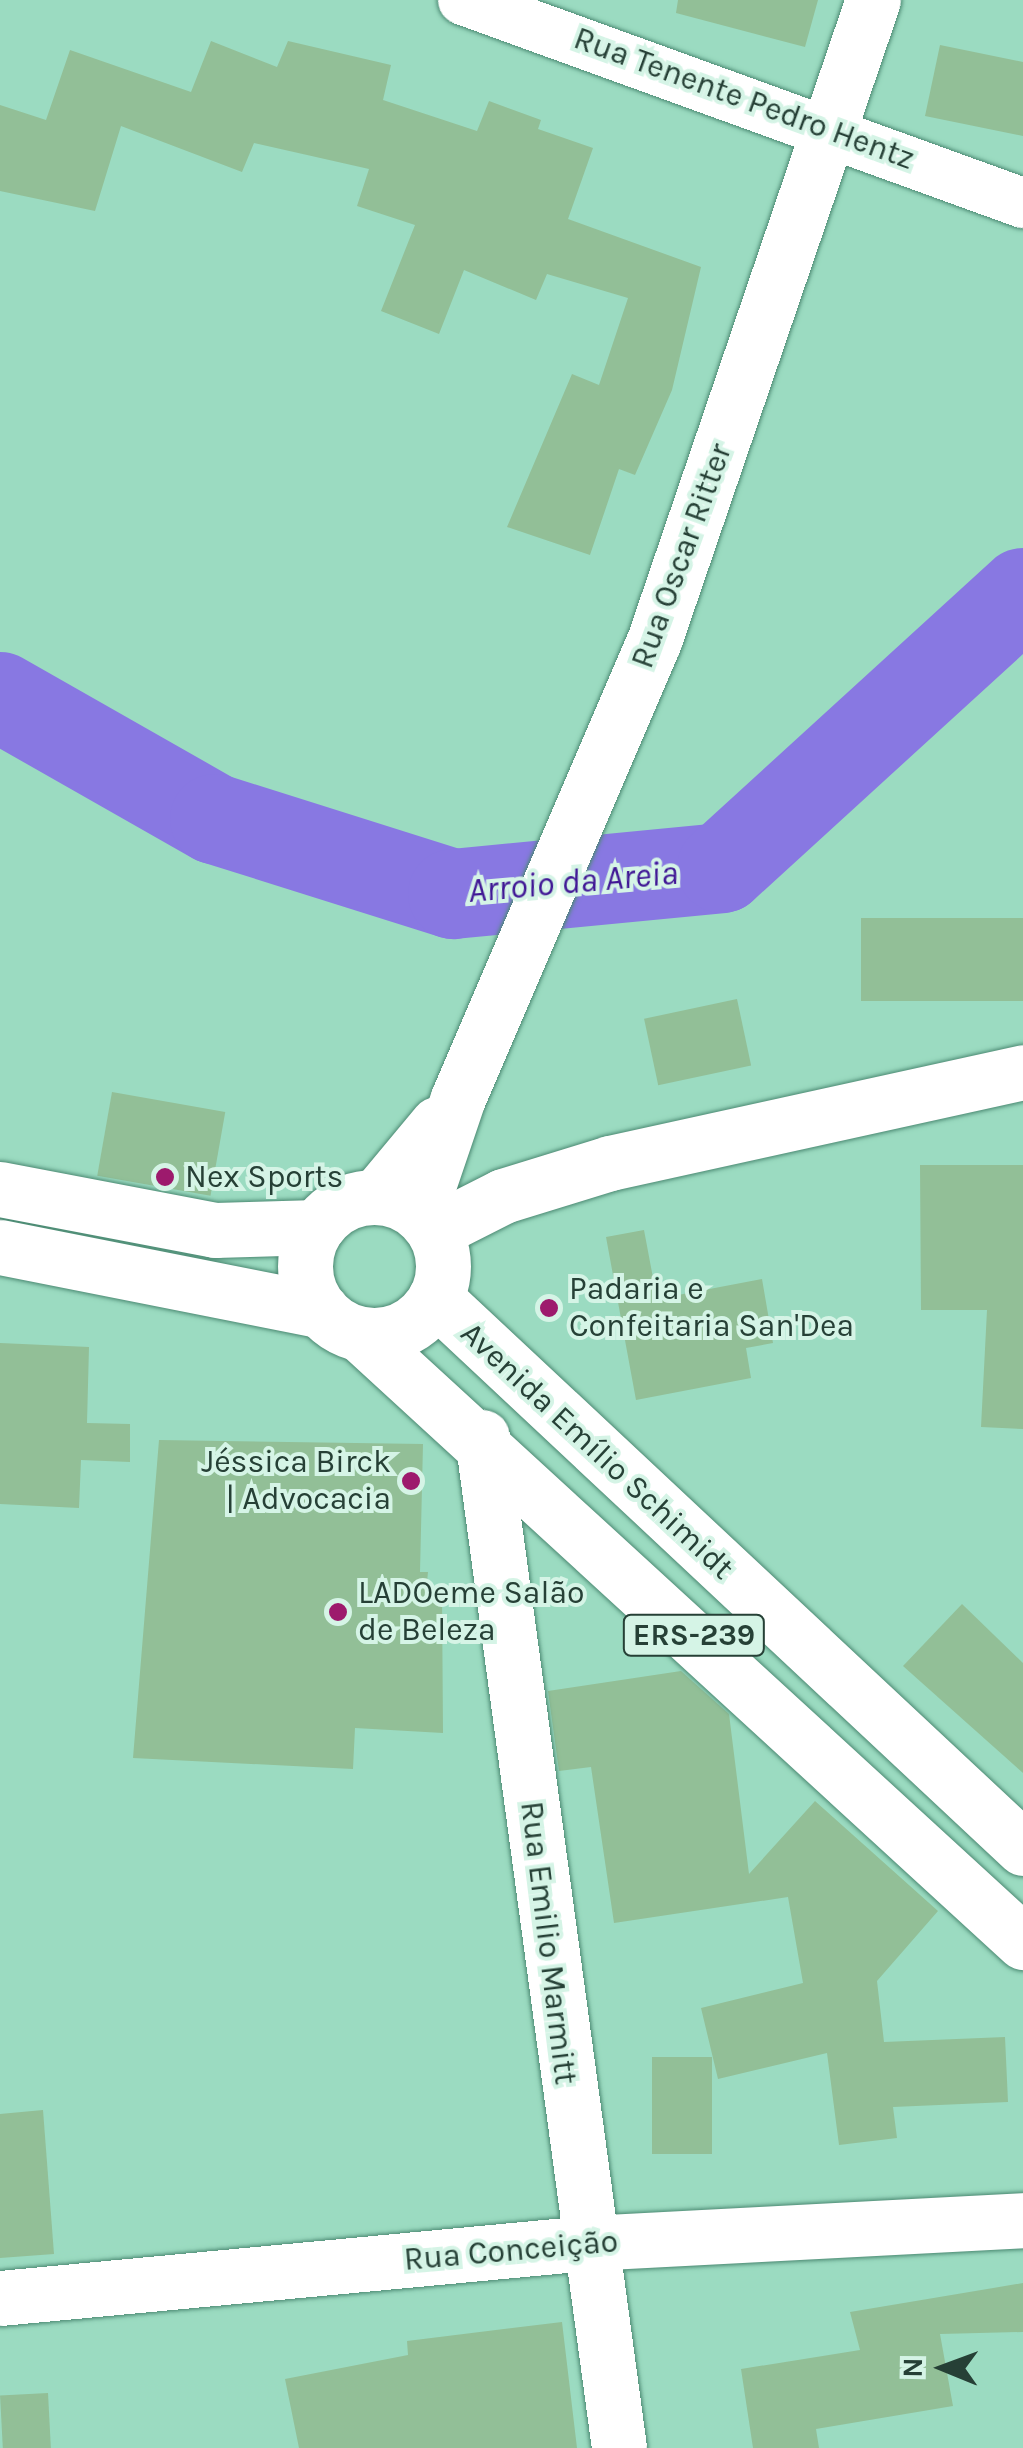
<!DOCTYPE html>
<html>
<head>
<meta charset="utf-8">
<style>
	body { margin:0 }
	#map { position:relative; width:1023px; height:2448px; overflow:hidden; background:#9bdbc1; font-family:Karla,sans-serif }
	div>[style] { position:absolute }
	.river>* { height:90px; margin:-45px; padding:0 45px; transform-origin:45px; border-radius:45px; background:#8878e2 }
	.building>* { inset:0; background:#92bf97; transform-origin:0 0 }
	.roads { filter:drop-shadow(0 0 2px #4b8972) drop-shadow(0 0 2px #4b8972) }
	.minor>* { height:50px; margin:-25px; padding:0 25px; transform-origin:25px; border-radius:25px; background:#fff }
	.tertiary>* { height:55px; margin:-27.5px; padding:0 27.5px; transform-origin:27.5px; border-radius:27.5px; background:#fff }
	.secondary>* { height:55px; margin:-27.5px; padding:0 27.5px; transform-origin:27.5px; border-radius:27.5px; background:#fff }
	.primary>* { height:55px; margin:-27.5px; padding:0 27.5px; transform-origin:27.5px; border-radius:27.5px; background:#fff }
	.primary>.ring { margin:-27.5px; padding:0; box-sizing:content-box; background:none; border:55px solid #fff; border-radius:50% }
	.dots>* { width:28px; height:28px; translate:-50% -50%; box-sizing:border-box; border:5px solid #d5f4e6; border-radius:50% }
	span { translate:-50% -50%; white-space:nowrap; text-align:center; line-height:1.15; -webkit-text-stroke:8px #d5f4e6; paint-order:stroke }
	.shield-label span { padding:2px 8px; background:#d5f4e6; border:2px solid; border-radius:8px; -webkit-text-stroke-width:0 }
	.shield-label { font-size:30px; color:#264036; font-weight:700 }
	.street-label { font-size:32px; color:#264036 }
	.poi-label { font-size:32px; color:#264036 }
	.left { translate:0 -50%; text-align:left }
	.right { translate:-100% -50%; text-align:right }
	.water-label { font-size:35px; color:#401795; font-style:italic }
	.north { position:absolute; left:893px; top:2318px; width:100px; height:100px; -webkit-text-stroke:8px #d5f4e6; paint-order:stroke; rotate:271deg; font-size:28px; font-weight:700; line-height:40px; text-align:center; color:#264036 }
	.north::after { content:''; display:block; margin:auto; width:35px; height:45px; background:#264036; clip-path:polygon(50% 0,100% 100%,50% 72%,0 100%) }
</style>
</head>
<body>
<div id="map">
	<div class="river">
		<i style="left:0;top:697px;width:247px;rotate:29.6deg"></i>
		<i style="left:215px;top:819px;width:250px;rotate:17.5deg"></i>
		<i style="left:453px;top:894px;width:270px;rotate:-5.5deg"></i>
		<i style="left:722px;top:868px;width:408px;rotate:-42.4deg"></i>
	</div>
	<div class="building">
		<i style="clip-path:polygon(678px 0,818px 0,805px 47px,676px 13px)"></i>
		<i style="clip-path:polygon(211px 41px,277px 67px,288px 41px,391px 65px,383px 100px,477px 131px,489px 101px,541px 120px,538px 129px,593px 148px,568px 219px,701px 267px,672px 390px,635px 475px,619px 469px,590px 555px,507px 527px,572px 374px,599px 385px,628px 298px,547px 274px,536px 300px,464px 270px,439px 334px,381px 311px,415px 225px,357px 206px,369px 169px,254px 143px,242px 172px,121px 126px,95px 211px,0 191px,0 105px,46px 120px,70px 50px,191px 92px)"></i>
		<i style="clip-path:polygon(940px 45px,1023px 62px,1023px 136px,925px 116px)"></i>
		<i style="left:1023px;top:918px;width:83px;height:162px;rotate:90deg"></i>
		<i style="left:737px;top:999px;width:68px;height:95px;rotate:78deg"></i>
		<i style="left:112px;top:1092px;width:115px;height:85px;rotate:10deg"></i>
		<i style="clip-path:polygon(920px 1165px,1023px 1165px,1023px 1429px,981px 1427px,987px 1310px,921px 1310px)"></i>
		<i style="clip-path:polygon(644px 1230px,657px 1299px,762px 1279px,773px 1343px,746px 1348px,751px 1378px,636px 1400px,606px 1237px)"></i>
		<i style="clip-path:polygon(0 1343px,89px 1347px,87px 1423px,130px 1424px,130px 1462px,81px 1460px,79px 1508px,0 1504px)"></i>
		<i style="clip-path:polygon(159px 1440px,423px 1444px,420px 1572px,428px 1572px,426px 1592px,442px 1592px,443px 1733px,355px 1728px,353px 1769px,133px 1758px)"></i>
		<i style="clip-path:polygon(962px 1604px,1023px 1663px,1023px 1773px,903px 1666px)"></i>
		<i style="clip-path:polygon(681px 1671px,729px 1714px,749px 1874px,815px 1801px,938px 1911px,877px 1981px,884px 2042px,1005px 2037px,1008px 2102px,893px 2107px,897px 2138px,839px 2145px,827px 2053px,718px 2079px,701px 2008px,803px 1983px,788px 1897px,614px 1923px,591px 1767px,559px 1771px,548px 1691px)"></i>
		<i style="left:652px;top:2057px;width:60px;height:97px"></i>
		<i style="clip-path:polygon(43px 2110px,54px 2254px,0 2258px,0 2114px)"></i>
		<i style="clip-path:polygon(1023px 2283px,1023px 2332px,940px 2334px,953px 2406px,816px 2429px,819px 2448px,753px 2448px,741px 2369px,860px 2350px,850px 2312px)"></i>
		<i style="clip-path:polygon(562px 2322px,577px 2448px,299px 2448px,285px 2379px,408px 2355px,407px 2341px)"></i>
		<i style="left:48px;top:2393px;width:55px;height:48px;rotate:87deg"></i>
	</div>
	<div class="roads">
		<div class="minor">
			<i style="left:463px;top:0;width:596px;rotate:19.93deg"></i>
		</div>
		<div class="tertiary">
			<i style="left:434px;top:1231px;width:77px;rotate:-26.9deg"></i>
			<i style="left:503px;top:1196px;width:112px;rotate:-17.1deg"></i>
			<i style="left:610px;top:1163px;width:423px;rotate:-12.4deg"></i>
			<i style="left:482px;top:1437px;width:1020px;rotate:82.28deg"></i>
		</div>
		<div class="secondary">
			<i style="left:377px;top:1196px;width:94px;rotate:-50.2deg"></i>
			<i style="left:419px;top:1213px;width:121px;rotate:-71.3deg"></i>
			<i style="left:458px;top:1098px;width:497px;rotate:-66.8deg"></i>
			<i style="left:654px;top:641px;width:677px;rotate:-71.14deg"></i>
			<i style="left:0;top:2298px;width:590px;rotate:-5.35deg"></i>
			<i style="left:587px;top:2243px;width:437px;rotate:-3deg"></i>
		</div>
		<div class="primary">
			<i style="left:0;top:1189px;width:219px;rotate:10.8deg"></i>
			<i style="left:215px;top:1230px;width:102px;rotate:-1.7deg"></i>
			<i class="ring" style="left:305px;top:1197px;width:83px;height:83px"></i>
			<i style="left:0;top:1247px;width:328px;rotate:11.2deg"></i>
			<i style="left:435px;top:1298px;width:805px;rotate:43.09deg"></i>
			<i style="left:360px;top:1334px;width:900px;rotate:42.52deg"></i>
		</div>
	</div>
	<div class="dots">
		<i style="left:165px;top:1177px;background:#9d1a6d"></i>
		<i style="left:549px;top:1308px;background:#9d1a6d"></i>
		<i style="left:411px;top:1481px;background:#9d1a6d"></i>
		<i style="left:338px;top:1612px;background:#9d1a6d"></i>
	</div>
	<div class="shield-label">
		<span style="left:694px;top:1635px">ERS-239</span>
	</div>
	<div class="street-label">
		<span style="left:744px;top:99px;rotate:20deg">Rua Tenente Pedro Hentz</span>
		<span style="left:682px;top:556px;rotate:-70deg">Rua Oscar Ritter</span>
		<span style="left:597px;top:1451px;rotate:43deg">Avenida Emílio Schimidt</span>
		<span style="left:548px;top:1943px;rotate:83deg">Rua Emilio Marmitt</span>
		<span style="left:511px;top:2251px;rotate:-5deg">Rua Conceição</span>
	</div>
	<div class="poi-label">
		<span class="left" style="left:185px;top:1177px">Nex Sports</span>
		<span class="left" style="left:569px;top:1308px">Padaria e<br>Confeitaria San'Dea</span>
		<span class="right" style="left:391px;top:1481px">Jéssica Birck<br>| Advocacia</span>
		<span class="left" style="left:358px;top:1612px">LADOeme Salão<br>de Beleza</span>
	</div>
	<div class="water-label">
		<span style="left:573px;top:882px;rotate:-5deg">Arroio da Areia</span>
	</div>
	<div class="north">N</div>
</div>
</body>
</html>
